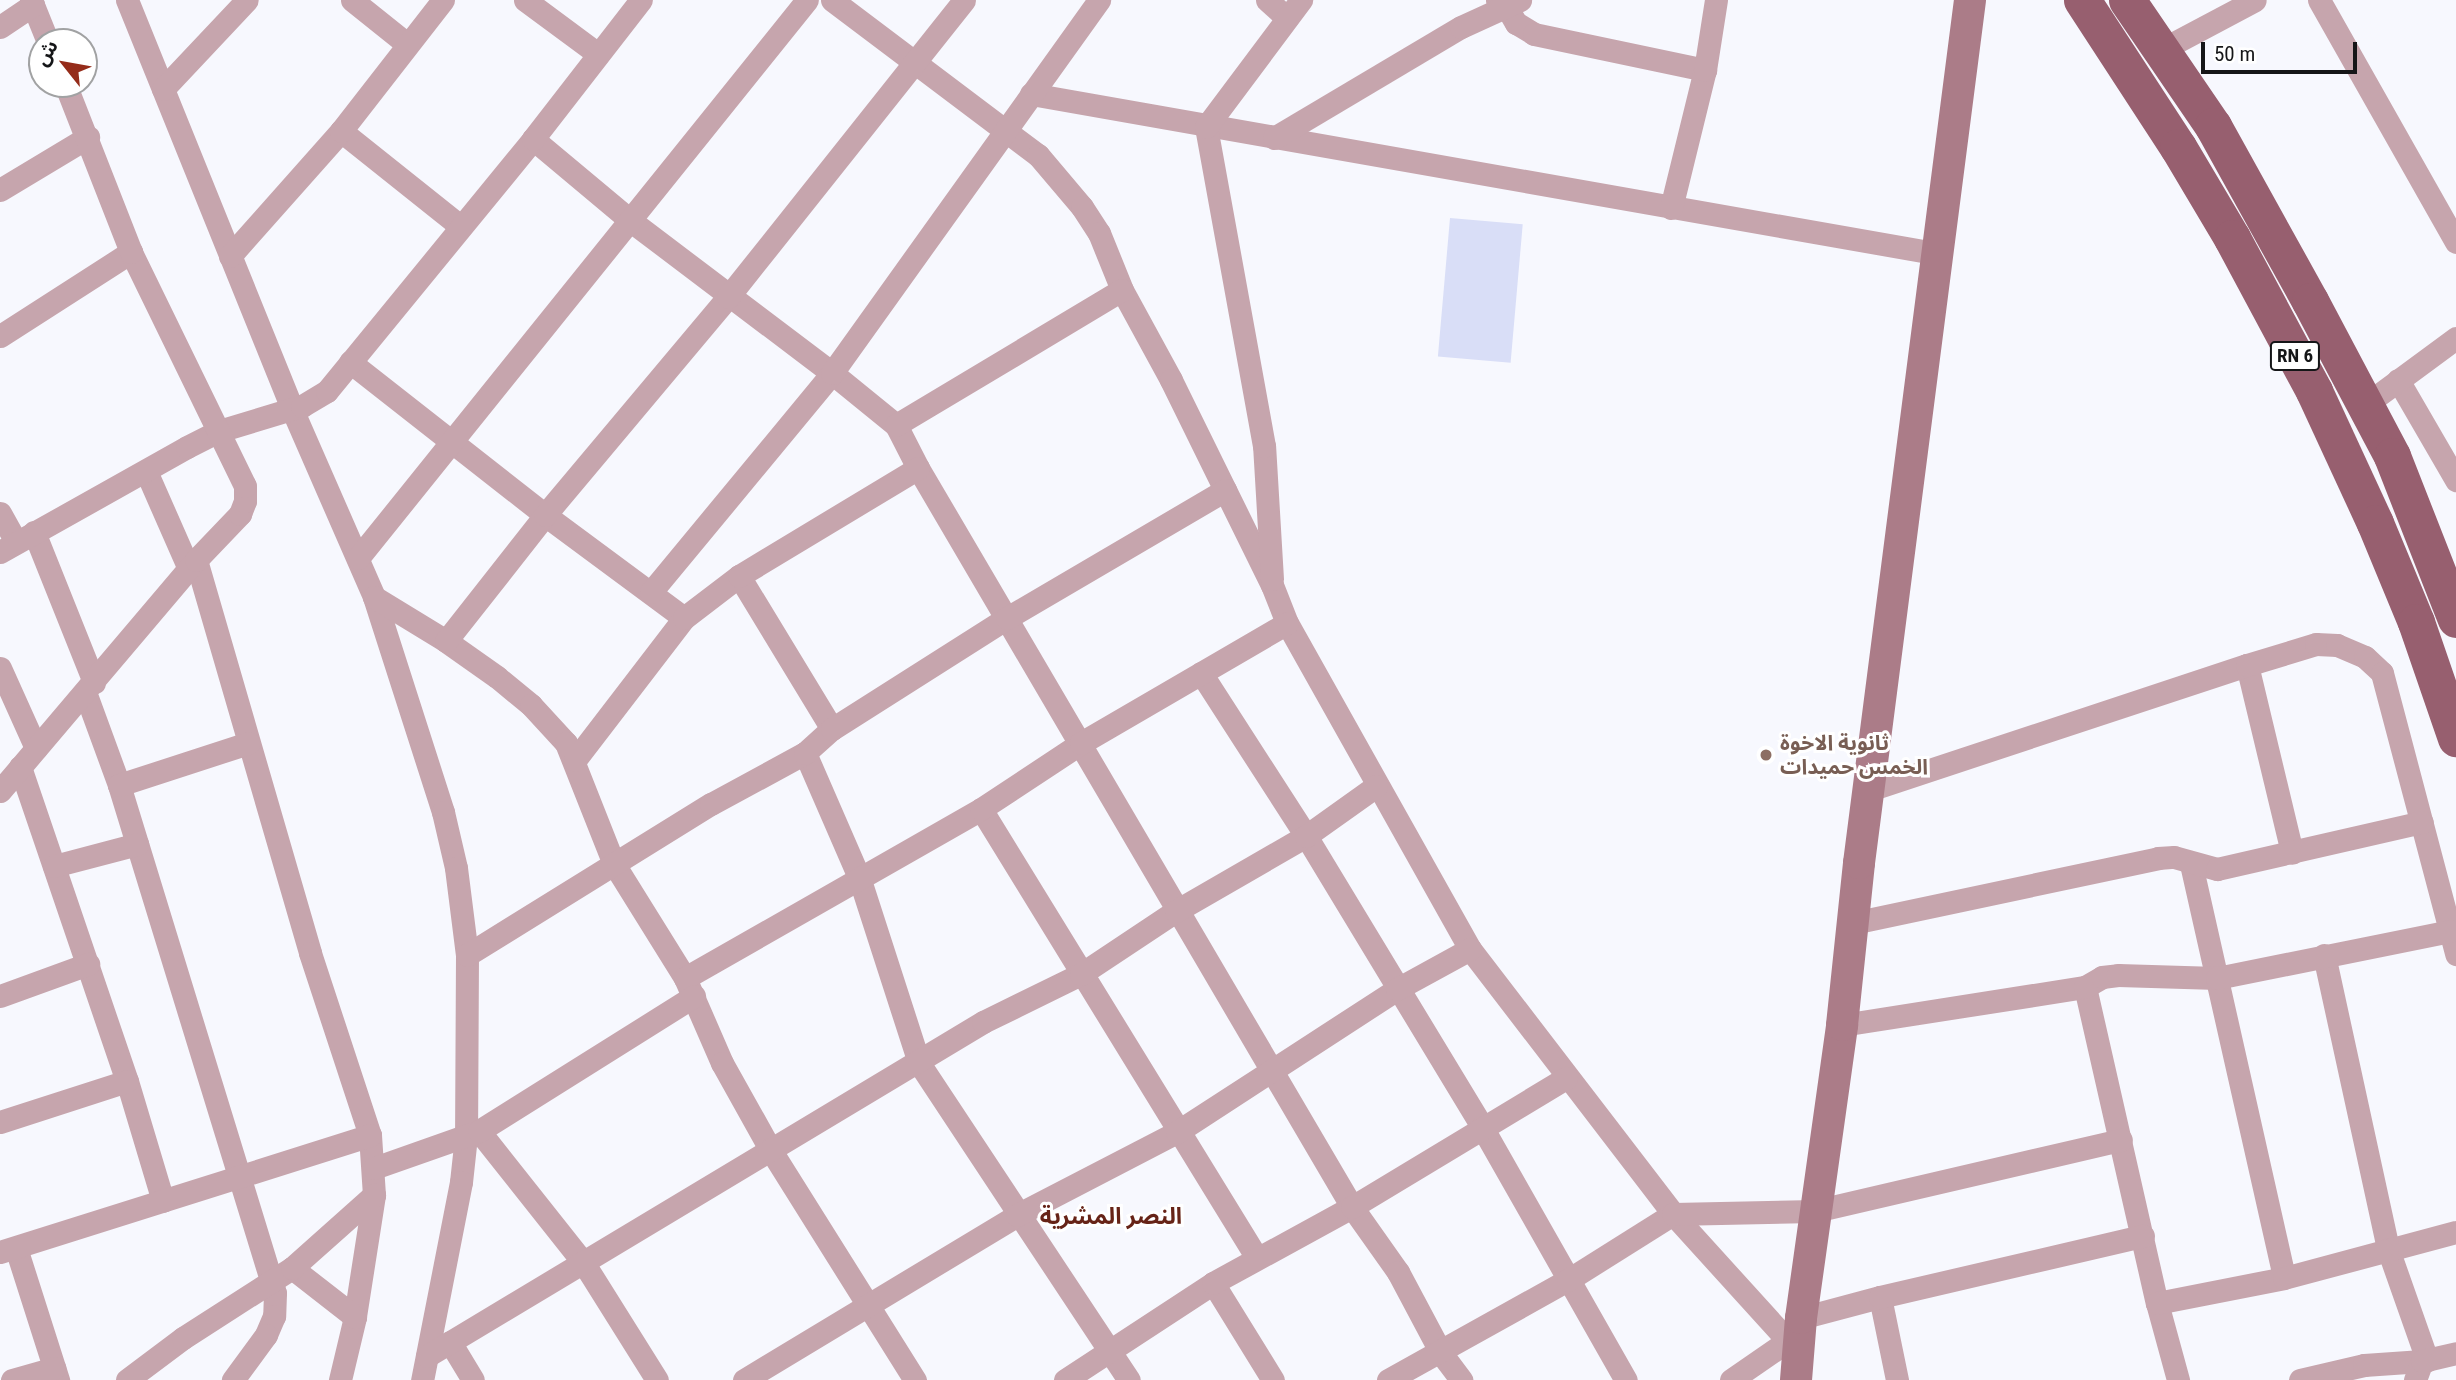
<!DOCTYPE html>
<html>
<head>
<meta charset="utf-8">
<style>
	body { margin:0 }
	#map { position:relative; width:2456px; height:1380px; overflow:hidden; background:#f7f8fe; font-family:"Roboto Condensed","Noto Sans Arabic",sans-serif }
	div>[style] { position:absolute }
	.green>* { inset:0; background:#d9def7; transform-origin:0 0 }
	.street>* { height:23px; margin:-11.5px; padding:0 11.5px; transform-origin:11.5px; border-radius:11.5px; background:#c6a5ad }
	.secondary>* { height:32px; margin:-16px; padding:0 16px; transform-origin:16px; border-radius:16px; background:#ab7c88 }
	.primary>* { height:37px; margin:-18.5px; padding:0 18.5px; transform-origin:18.5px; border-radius:18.5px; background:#975f6f }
	.dots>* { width:19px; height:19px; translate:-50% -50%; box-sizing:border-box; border:4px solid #fff; border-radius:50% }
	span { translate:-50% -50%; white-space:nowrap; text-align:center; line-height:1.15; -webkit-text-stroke:6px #fff; paint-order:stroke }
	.shield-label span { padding:2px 5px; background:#fff; border:2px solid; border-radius:5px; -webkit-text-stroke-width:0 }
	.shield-label { font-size:19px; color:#151618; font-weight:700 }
	.education-label { font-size:21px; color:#785e54; font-weight:700 }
	.left { translate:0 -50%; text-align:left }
	.neighbourhood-label { font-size:23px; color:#662317; font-weight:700 }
	.north { position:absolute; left:28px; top:28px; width:70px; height:70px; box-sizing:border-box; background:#fff; border:2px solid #a1a2a3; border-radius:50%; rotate:301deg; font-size:19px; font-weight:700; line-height:28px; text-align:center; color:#151618 }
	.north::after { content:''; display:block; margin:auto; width:24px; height:32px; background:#952c1a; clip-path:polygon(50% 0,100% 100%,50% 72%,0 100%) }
	.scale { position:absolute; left:2201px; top:42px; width:156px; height:32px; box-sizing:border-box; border:4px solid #151618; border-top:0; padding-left:9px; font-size:21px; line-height:24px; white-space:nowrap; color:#151618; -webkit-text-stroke:5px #fff; paint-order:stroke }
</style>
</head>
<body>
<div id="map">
	<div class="green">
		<i style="left:1450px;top:218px;width:73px;height:139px;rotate:5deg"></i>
	</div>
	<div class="street">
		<i style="left:31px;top:0;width:45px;rotate:68deg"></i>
		<i style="left:127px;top:0;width:441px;rotate:68deg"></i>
		<i style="left:292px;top:409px;width:205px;rotate:66.4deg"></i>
		<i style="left:374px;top:597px;width:226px;rotate:72.2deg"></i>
		<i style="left:443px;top:812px;width:57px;rotate:76.9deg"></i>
		<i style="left:456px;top:868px;width:88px;rotate:82.8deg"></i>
		<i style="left:467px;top:955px;width:181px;rotate:90.3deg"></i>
		<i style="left:466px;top:1136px;width:46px;rotate:96.2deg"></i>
		<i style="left:461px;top:1182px;width:202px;rotate:101.1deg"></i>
		<i style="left:352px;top:0;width:70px;rotate:38.7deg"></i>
		<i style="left:525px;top:0;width:91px;rotate:36.5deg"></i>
		<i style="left:832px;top:0;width:258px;rotate:37deg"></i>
		<i style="left:1038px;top:155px;width:68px;rotate:49.8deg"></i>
		<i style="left:1082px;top:207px;width:31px;rotate:57deg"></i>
		<i style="left:1099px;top:233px;width:61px;rotate:68deg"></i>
		<i style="left:1122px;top:290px;width:102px;rotate:61.4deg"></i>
		<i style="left:1171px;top:380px;width:229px;rotate:63.8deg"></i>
		<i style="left:1272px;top:585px;width:41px;rotate:68.5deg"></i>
		<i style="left:1287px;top:623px;width:374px;rotate:60.7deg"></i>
		<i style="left:1470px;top:949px;width:334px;rotate:52.5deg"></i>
		<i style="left:1673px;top:1214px;width:188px;rotate:47.8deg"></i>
		<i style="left:1267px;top:0;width:27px;rotate:42deg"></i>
		<i style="left:1497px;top:0;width:11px;rotate:34deg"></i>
		<i style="left:1506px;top:6px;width:20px;rotate:60deg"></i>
		<i style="left:1516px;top:23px;width:21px;rotate:31deg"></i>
		<i style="left:1534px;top:34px;width:175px;rotate:11.9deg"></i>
		<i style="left:2319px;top:0;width:278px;rotate:60.5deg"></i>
		<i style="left:0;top:27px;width:40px;rotate:-34deg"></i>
		<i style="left:2161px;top:50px;width:106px;rotate:-28deg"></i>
		<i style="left:163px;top:89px;width:122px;rotate:-46.7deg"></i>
		<i style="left:1031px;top:94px;width:922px;rotate:9.99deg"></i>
		<i style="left:341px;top:131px;width:152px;rotate:38.6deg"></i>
		<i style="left:1274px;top:138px;width:217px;rotate:-30.7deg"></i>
		<i style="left:1461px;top:27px;width:65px;rotate:-24.6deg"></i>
		<i style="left:533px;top:139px;width:128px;rotate:39.9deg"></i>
		<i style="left:631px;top:221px;width:252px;rotate:37.1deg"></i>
		<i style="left:832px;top:373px;width:82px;rotate:39.1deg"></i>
		<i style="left:896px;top:425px;width:48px;rotate:62.9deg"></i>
		<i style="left:918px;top:468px;width:857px;rotate:59.58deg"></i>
		<i style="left:1352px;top:1207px;width:80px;rotate:54.7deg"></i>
		<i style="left:1398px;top:1272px;width:92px;rotate:62deg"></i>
		<i style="left:1441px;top:1353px;width:34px;rotate:53deg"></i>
		<i style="left:0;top:190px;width:103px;rotate:-31.1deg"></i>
		<i style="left:1671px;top:208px;width:142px;rotate:-76.2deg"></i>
		<i style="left:1705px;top:70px;width:71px;rotate:-81.1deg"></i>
		<i style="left:230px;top:256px;width:167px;rotate:-48.4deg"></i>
		<i style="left:341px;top:131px;width:166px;rotate:-52.1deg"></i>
		<i style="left:0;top:336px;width:156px;rotate:-32.7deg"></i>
		<i style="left:350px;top:362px;width:248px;rotate:38.1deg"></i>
		<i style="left:545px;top:515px;width:173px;rotate:36.5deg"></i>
		<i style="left:2398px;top:380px;width:116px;rotate:59.9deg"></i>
		<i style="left:2365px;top:405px;width:113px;rotate:-36.4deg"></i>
		<i style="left:896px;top:425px;width:263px;rotate:-30.9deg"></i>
		<i style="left:146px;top:471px;width:107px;rotate:66.3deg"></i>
		<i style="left:0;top:513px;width:33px;rotate:61deg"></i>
		<i style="left:34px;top:532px;width:162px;rotate:68.2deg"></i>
		<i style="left:0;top:552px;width:214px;rotate:-29.3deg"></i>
		<i style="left:187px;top:447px;width:36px;rotate:-27deg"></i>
		<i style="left:219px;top:431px;width:87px;rotate:-16.8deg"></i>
		<i style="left:302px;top:406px;width:29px;rotate:-31deg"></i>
		<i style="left:327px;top:391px;width:325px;rotate:-50.7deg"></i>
		<i style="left:533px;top:139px;width:176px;rotate:-52.2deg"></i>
		<i style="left:358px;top:558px;width:716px;rotate:-51.18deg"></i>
		<i style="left:196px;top:560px;width:409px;rotate:73.8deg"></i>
		<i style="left:310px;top:953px;width:192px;rotate:71.8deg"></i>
		<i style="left:370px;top:1135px;width:60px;rotate:86.2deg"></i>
		<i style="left:374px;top:1195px;width:123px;rotate:98.9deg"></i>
		<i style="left:355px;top:1317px;width:65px;rotate:103.4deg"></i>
		<i style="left:739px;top:576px;width:179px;rotate:58.7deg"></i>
		<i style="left:1272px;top:579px;width:133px;rotate:-93.4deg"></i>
		<i style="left:1264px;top:446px;width:324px;rotate:-100.3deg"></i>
		<i style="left:1206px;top:127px;width:159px;rotate:-53.2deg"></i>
		<i style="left:651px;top:592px;width:284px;rotate:-50.4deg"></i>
		<i style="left:832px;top:373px;width:459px;rotate:-54.4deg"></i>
		<i style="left:374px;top:597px;width:84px;rotate:31.4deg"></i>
		<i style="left:446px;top:641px;width:62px;rotate:35.2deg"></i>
		<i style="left:497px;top:677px;width:44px;rotate:39.5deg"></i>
		<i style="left:531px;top:705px;width:52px;rotate:47.4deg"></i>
		<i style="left:566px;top:743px;width:130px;rotate:68.4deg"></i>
		<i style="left:614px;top:864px;width:134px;rotate:58.1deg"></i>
		<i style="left:685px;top:978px;width:93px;rotate:66.5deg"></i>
		<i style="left:722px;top:1063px;width:98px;rotate:60.8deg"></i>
		<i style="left:770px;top:1149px;width:273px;rotate:57.9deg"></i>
		<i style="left:446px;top:641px;width:160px;rotate:-51.8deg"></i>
		<i style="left:545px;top:515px;width:285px;rotate:-50deg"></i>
		<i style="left:728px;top:297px;width:379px;rotate:-51.5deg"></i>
		<i style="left:2247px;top:665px;width:193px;rotate:76.5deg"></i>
		<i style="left:0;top:668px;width:88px;rotate:65.8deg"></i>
		<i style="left:1201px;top:673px;width:194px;rotate:57.2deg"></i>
		<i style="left:1306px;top:836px;width:340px;rotate:58.8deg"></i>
		<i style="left:1482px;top:1127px;width:291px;rotate:60.4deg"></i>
		<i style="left:85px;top:692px;width:99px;rotate:69.9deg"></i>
		<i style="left:119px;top:785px;width:531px;rotate:72.93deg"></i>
		<i style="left:275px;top:1293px;width:23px;rotate:92deg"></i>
		<i style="left:274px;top:1316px;width:21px;rotate:113deg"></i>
		<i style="left:266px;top:1335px;width:56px;rotate:126.3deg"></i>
		<i style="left:805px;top:753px;width:135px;rotate:66.5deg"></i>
		<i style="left:859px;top:877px;width:195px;rotate:72.1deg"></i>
		<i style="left:919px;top:1063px;width:380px;rotate:56.5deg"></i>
		<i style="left:575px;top:760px;width:179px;rotate:-52.5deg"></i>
		<i style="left:684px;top:618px;width:69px;rotate:-37.4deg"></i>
		<i style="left:739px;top:576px;width:209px;rotate:-31.1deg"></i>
		<i style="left:20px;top:767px;width:332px;rotate:71.2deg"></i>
		<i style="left:127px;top:1081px;width:125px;rotate:73.3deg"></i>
		<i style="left:119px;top:785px;width:136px;rotate:-18deg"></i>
		<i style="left:1869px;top:790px;width:398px;rotate:-18.3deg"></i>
		<i style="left:2247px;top:665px;width:72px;rotate:-16.9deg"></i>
		<i style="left:2316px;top:644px;width:21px;rotate:3deg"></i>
		<i style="left:2337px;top:645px;width:30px;rotate:23deg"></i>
		<i style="left:2365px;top:657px;width:23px;rotate:43deg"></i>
		<i style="left:2382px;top:673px;width:291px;rotate:75.2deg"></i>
		<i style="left:0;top:791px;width:303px;rotate:-49.7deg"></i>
		<i style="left:196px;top:560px;width:64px;rotate:-46.3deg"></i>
		<i style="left:240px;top:514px;width:14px;rotate:-69deg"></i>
		<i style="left:245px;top:501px;width:15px;rotate:-90deg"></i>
		<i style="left:245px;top:486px;width:260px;rotate:-116deg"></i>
		<i style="left:131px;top:252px;width:180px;rotate:-111.4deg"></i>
		<i style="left:981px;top:809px;width:527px;rotate:58.42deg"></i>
		<i style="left:2191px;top:864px;width:424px;rotate:77.3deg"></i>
		<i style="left:54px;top:866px;width:86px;rotate:-14.8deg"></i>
		<i style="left:1853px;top:923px;width:312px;rotate:-12deg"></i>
		<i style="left:2158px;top:858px;width:16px;rotate:-4deg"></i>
		<i style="left:2174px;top:857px;width:45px;rotate:15.6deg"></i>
		<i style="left:2217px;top:869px;width:210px;rotate:-12.9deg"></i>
		<i style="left:467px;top:955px;width:287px;rotate:-31.8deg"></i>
		<i style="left:711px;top:804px;width:107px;rotate:-28.5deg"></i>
		<i style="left:805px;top:753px;width:36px;rotate:-42deg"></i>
		<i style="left:832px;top:729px;width:207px;rotate:-32.4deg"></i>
		<i style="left:1007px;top:618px;width:253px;rotate:-30.4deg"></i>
		<i style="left:2324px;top:955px;width:301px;rotate:77.7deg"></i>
		<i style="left:2388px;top:1249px;width:118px;rotate:70.6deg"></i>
		<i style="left:685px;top:978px;width:341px;rotate:-29.7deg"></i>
		<i style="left:981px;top:809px;width:120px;rotate:-33.4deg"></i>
		<i style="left:1081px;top:743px;width:238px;rotate:-30.2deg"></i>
		<i style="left:2085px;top:987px;width:324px;rotate:77.2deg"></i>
		<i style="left:2157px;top:1303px;width:80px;rotate:74.7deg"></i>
		<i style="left:0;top:996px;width:94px;rotate:-20deg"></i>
		<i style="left:1842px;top:1025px;width:246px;rotate:-8.9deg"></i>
		<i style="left:2085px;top:987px;width:20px;rotate:-30deg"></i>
		<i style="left:2102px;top:977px;width:16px;rotate:-7deg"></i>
		<i style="left:2118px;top:975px;width:99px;rotate:1.7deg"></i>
		<i style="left:2217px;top:978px;width:238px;rotate:-11.4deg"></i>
		<i style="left:0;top:1122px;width:133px;rotate:-17.9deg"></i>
		<i style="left:479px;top:1131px;width:167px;rotate:51.6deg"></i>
		<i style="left:583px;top:1262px;width:139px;rotate:57.9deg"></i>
		<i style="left:374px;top:1168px;width:111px;rotate:-19.4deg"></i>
		<i style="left:479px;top:1131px;width:254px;rotate:-32.1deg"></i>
		<i style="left:16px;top:1248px;width:139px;rotate:72.3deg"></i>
		<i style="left:0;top:1252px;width:388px;rotate:-17.5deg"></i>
		<i style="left:292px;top:1268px;width:80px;rotate:37.9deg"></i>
		<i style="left:1213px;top:1283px;width:114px;rotate:58.3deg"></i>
		<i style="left:1880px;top:1297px;width:85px;rotate:78.4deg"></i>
		<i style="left:2157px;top:1303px;width:129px;rotate:-11.1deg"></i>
		<i style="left:2284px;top:1278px;width:178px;rotate:-15deg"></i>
		<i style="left:1801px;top:1318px;width:82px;rotate:-14.9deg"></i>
		<i style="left:1880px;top:1297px;width:270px;rotate:-13.1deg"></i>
		<i style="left:450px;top:1342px;width:44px;rotate:58.8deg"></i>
		<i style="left:427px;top:1356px;width:649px;rotate:-30.99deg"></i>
		<i style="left:983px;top:1022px;width:109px;rotate:-26.1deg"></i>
		<i style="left:1081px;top:974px;width:114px;rotate:-33.6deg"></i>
		<i style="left:1176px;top:911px;width:150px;rotate:-30deg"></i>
		<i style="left:1306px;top:836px;width:86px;rotate:-35.5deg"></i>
		<i style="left:12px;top:1380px;width:44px;rotate:-15.9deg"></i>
		<i style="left:127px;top:1380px;width:70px;rotate:-36.9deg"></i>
		<i style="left:183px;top:1338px;width:130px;rotate:-32.7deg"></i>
		<i style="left:292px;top:1268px;width:110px;rotate:-41.7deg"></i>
		<i style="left:744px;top:1380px;width:319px;rotate:-31.1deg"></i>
		<i style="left:1017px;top:1215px;width:180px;rotate:-27.4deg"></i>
		<i style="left:1177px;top:1132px;width:262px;rotate:-33deg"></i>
		<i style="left:1397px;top:989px;width:83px;rotate:-28.7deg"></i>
		<i style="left:1065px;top:1380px;width:177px;rotate:-33.2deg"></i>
		<i style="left:1213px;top:1283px;width:158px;rotate:-28.7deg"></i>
		<i style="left:1352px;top:1207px;width:250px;rotate:-31.1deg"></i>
		<i style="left:1388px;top:1380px;width:206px;rotate:-29.1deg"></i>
		<i style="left:1568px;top:1280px;width:124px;rotate:-32.2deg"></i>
		<i style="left:1673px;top:1214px;width:142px;rotate:-1.2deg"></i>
		<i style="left:1815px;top:1211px;width:314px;rotate:-13.1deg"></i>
		<i style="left:1731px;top:1380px;width:67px;rotate:-34.6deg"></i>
		<i style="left:2300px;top:1380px;width:66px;rotate:-13.2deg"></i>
		<i style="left:2364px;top:1365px;width:58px;rotate:-3.9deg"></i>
		<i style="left:2415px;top:1380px;width:20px;rotate:-70deg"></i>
		<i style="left:2422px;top:1361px;width:35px;rotate:-13deg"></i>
	</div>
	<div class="secondary">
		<i style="left:1796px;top:1380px;width:62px;rotate:-85.4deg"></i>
		<i style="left:1801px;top:1318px;width:296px;rotate:-82deg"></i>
		<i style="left:1842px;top:1025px;width:163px;rotate:-84deg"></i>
		<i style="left:1859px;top:863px;width:870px;rotate:-82.67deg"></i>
	</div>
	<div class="primary">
		<i style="left:2082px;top:0;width:176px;rotate:56.9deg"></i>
		<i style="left:2178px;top:147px;width:106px;rotate:59.3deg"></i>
		<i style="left:2232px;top:238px;width:174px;rotate:61.8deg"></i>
		<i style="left:2314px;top:391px;width:145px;rotate:65.2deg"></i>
		<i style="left:2375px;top:523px;width:107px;rotate:67.5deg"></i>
		<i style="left:2416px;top:622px;width:123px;rotate:71deg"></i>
		<i style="left:2127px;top:0;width:153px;rotate:55.7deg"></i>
		<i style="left:2213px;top:126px;width:200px;rotate:61deg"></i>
		<i style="left:2310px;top:301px;width:175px;rotate:62.1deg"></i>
		<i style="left:2392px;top:456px;width:175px;rotate:68.6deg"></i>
	</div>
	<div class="dots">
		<i style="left:1766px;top:755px;background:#8d6e63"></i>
	</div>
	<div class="shield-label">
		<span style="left:2295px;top:356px">RN 6</span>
	</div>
	<div class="education-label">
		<span class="left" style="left:1780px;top:755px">ثانوية الاخوة<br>الخمس حميدات</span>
	</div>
	<div class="neighbourhood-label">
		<span style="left:1111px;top:1217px">النصر المشرية</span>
	</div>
	<div class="north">ش</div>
	<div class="scale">50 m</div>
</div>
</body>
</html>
